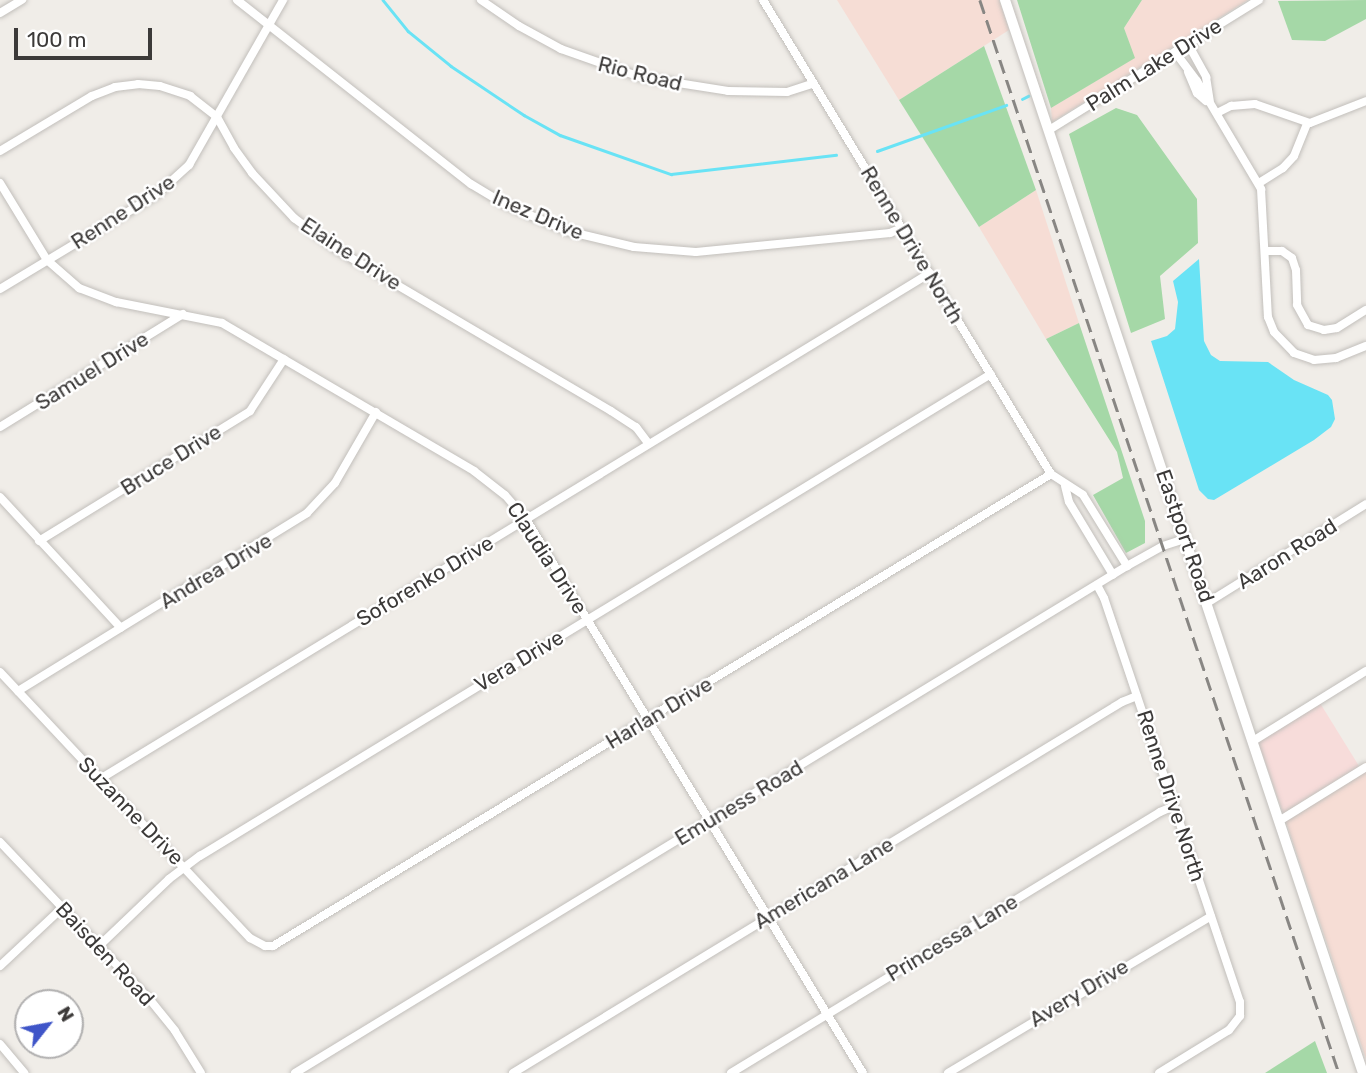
<!DOCTYPE html>
<html>
<head>
<meta charset="utf-8">
<style>
	body { margin:0 }
	#map { position:relative; width:1366px; height:1073px; overflow:hidden; background:#f0ede8; font-family:Rubik,sans-serif }
	div>[style] { position:absolute }
	.commercial>* { inset:0; background:#f7dcda }
	.industrial>* { inset:0; background:#f6ddd5 }
	.green>* { inset:0; background:#a5d8a7 }
	.water>* { inset:0; background:#69e3f5 }
	.stream>* { height:2.5px; margin:-1.25px; padding:0 1.25px; transform-origin:1.25px; border-radius:1.25px; background:#69e3f5 }
	.roads { filter:drop-shadow(0 0 2px #c2bfbb) drop-shadow(0 0 2px #c2bfbb) }
	.minor>* { height:8px; margin:-4px; padding:0 4px; transform-origin:4px; border-radius:4px; background:#fff }
	.tertiary>* { height:10px; margin:-5px; padding:0 5px; transform-origin:5px; border-radius:5px; background:#fff }
	.rail>* { height:2.5px; margin-top:-1.25px; transform-origin:0; background:repeating-linear-gradient(90deg,#888683 0 14px,transparent 0 21px) }
	span { translate:-50% -50%; white-space:nowrap; text-align:center; line-height:1.15; -webkit-text-stroke:5px #fff; paint-order:stroke }
	.street-label { font-size:21px; color:#3c3a39 }
	.north { position:absolute; left:14px; top:989px; width:70px; height:70px; box-sizing:border-box; background:#fff; border:2px solid #b1b0b0; border-radius:50%; rotate:59deg; font-size:19px; font-weight:700; line-height:28px; text-align:center; color:#3c3a39 }
	.north::after { content:''; display:block; margin:auto; width:24px; height:32px; background:#3f55c8; clip-path:polygon(50% 0,100% 100%,50% 72%,0 100%) }
	.scale { position:absolute; left:14px; top:28px; width:138px; height:32px; box-sizing:border-box; border:4px solid #3c3a39; border-top:0; padding-left:9px; font-size:21px; line-height:24px; white-space:nowrap; color:#3c3a39; -webkit-text-stroke:5px #fff; paint-order:stroke }
</style>
</head>
<body>
<div id="map">
	<div class="commercial">
		<i style="clip-path:polygon(1320px 703px,1359px 766px,1283px 813px,1258px 742px)"></i>
	</div>
	<div class="industrial">
		<i style="clip-path:polygon(837px 0,999px 0,1009px 30px,899px 100px)"></i>
		<i style="clip-path:polygon(1142px 0,1248px 0,1052px 122px,1051px 108px,1134px 58px,1124px 28px)"></i>
		<i style="clip-path:polygon(1036px 190px,1079px 323px,1046px 339px,979px 227px)"></i>
		<i style="clip-path:polygon(1366px 762px,1366px 1059px,1283px 813px)"></i>
	</div>
	<div class="green">
		<i style="clip-path:polygon(1017px 0,1142px 0,1124px 28px,1135px 58px,1051px 108px)"></i>
		<i style="clip-path:polygon(1366px 0,1366px 19px,1325px 41px,1292px 40px,1278px 1px)"></i>
		<i style="clip-path:polygon(984px 46px,1036px 190px,979px 227px,899px 100px)"></i>
		<i style="clip-path:polygon(1116px 108px,1137px 115px,1197px 199px,1198px 243px,1160px 276px,1165px 319px,1131px 333px,1069px 134px)"></i>
		<i style="clip-path:polygon(1079px 323px,1145px 521px,1145px 543px,1126px 553px,1093px 495px,1123px 478px,1117px 452px,1046px 339px)"></i>
		<i style="clip-path:polygon(1315px 1041px,1327px 1073px,1265px 1073px)"></i>
	</div>
	<div class="water">
		<i style="clip-path:polygon(1199px 259px,1204px 341px,1211px 355px,1220px 361px,1268px 362px,1294px 380px,1328px 395px,1332px 400px,1335px 419px,1331px 427px,1314px 440px,1214px 500px,1208px 499px,1199px 490px,1151px 341px,1167px 336px,1175px 329px,1178px 302px,1173px 281px)"></i>
	</div>
	<div class="stream">
		<i style="left:383px;top:0;width:40px;rotate:51deg"></i>
		<i style="left:408px;top:31px;width:55px;rotate:39.1deg"></i>
		<i style="left:451px;top:66px;width:88px;rotate:33.9deg"></i>
		<i style="left:524px;top:115px;width:41px;rotate:29.1deg"></i>
		<i style="left:560px;top:135px;width:118px;rotate:19.4deg"></i>
		<i style="left:671px;top:174px;width:166px;rotate:-6.6deg"></i>
		<i style="left:1022px;top:99px;width:7px;rotate:-27deg"></i>
		<i style="left:877px;top:151px;width:137px;rotate:-19.6deg"></i>
	</div>
	<div class="roads">
		<div class="minor">
			<i style="left:237px;top:0;width:298px;rotate:38.2deg"></i>
			<i style="left:471px;top:184px;width:39px;rotate:31deg"></i>
			<i style="left:504px;top:204px;width:69px;rotate:23.2deg"></i>
			<i style="left:567px;top:231px;width:69px;rotate:13.4deg"></i>
			<i style="left:634px;top:247px;width:62px;rotate:4.6deg"></i>
			<i style="left:696px;top:252px;width:195px;rotate:-5.6deg"></i>
			<i style="left:890px;top:233px;width:13px;rotate:-23deg"></i>
			<i style="left:481px;top:0;width:46px;rotate:34.4deg"></i>
			<i style="left:519px;top:26px;width:48px;rotate:28.7deg"></i>
			<i style="left:561px;top:49px;width:84px;rotate:19.5deg"></i>
			<i style="left:640px;top:77px;width:89px;rotate:9deg"></i>
			<i style="left:728px;top:91px;width:59px;rotate:1deg"></i>
			<i style="left:787px;top:92px;width:28px;rotate:-18deg"></i>
			<i style="left:763px;top:0;width:555px;rotate:58.72deg"></i>
			<i style="left:1051px;top:474px;width:38px;rotate:33deg"></i>
			<i style="left:1083px;top:495px;width:84px;rotate:58.2deg"></i>
			<i style="left:0;top:13px;width:26px;rotate:-31deg"></i>
			<i style="left:1188px;top:44px;width:38px;rotate:61deg"></i>
			<i style="left:1206px;top:77px;width:24px;rotate:81deg"></i>
			<i style="left:1175px;top:52px;width:36px;rotate:53deg"></i>
			<i style="left:1197px;top:81px;width:126px;rotate:59.3deg"></i>
			<i style="left:1261px;top:189px;width:128px;rotate:86.9deg"></i>
			<i style="left:1268px;top:317px;width:16px;rotate:68deg"></i>
			<i style="left:1274px;top:332px;width:29px;rotate:46deg"></i>
			<i style="left:1294px;top:353px;width:21px;rotate:19deg"></i>
			<i style="left:1314px;top:360px;width:22px;rotate:-5deg"></i>
			<i style="left:1336px;top:358px;width:32px;rotate:-22deg"></i>
			<i style="left:1188px;top:72px;width:23px;rotate:67deg"></i>
			<i style="left:1197px;top:93px;width:12px;rotate:42deg"></i>
			<i style="left:1217px;top:113px;width:16px;rotate:-27deg"></i>
			<i style="left:1231px;top:106px;width:24px;rotate:-5deg"></i>
			<i style="left:1255px;top:104px;width:58px;rotate:19.1deg"></i>
			<i style="left:1310px;top:123px;width:60px;rotate:-21.4deg"></i>
			<i style="left:1049px;top:130px;width:247px;rotate:-31.8deg"></i>
			<i style="left:0;top:151px;width:107px;rotate:-30.9deg"></i>
			<i style="left:92px;top:96px;width:25px;rotate:-21deg"></i>
			<i style="left:115px;top:87px;width:23px;rotate:-7deg"></i>
			<i style="left:138px;top:84px;width:22px;rotate:5deg"></i>
			<i style="left:160px;top:86px;width:32px;rotate:18deg"></i>
			<i style="left:190px;top:96px;width:34px;rotate:38deg"></i>
			<i style="left:217px;top:117px;width:35px;rotate:61deg"></i>
			<i style="left:234px;top:148px;width:31px;rotate:54deg"></i>
			<i style="left:252px;top:173px;width:62px;rotate:47deg"></i>
			<i style="left:294px;top:218px;width:52px;rotate:36.4deg"></i>
			<i style="left:336px;top:249px;width:319px;rotate:30.5deg"></i>
			<i style="left:611px;top:411px;width:30px;rotate:33deg"></i>
			<i style="left:636px;top:427px;width:21px;rotate:53deg"></i>
			<i style="left:0;top:183px;width:90px;rotate:58.6deg"></i>
			<i style="left:47px;top:260px;width:43px;rotate:41.2deg"></i>
			<i style="left:79px;top:288px;width:40px;rotate:21deg"></i>
			<i style="left:116px;top:302px;width:108px;rotate:11.2deg"></i>
			<i style="left:222px;top:323px;width:292px;rotate:30.4deg"></i>
			<i style="left:474px;top:471px;width:39px;rotate:38deg"></i>
			<i style="left:505px;top:495px;width:32px;rotate:49deg"></i>
			<i style="left:526px;top:519px;width:648px;rotate:58.69deg"></i>
			<i style="left:1259px;top:183px;width:28px;rotate:-32deg"></i>
			<i style="left:1283px;top:168px;width:16px;rotate:-47deg"></i>
			<i style="left:1294px;top:156px;width:35px;rotate:-68deg"></i>
			<i style="left:1265px;top:251px;width:17px"></i>
			<i style="left:1282px;top:251px;width:12px;rotate:35deg"></i>
			<i style="left:1292px;top:258px;width:13px;rotate:72deg"></i>
			<i style="left:1296px;top:270px;width:35px;rotate:88deg"></i>
			<i style="left:1297px;top:305px;width:23px;rotate:61deg"></i>
			<i style="left:1308px;top:325px;width:17px;rotate:17deg"></i>
			<i style="left:1324px;top:330px;width:13px;rotate:-9deg"></i>
			<i style="left:1337px;top:328px;width:34px;rotate:-32deg"></i>
			<i style="left:0;top:289px;width:182px;rotate:-31.1deg"></i>
			<i style="left:156px;top:195px;width:45px;rotate:-42.3deg"></i>
			<i style="left:189px;top:165px;width:190px;rotate:-60.3deg"></i>
			<i style="left:0;top:427px;width:215px;rotate:-31.7deg"></i>
			<i style="left:1065px;top:486px;width:16px;rotate:76deg"></i>
			<i style="left:1069px;top:502px;width:85px;rotate:58.9deg"></i>
			<i style="left:0;top:497px;width:178px;rotate:47.3deg"></i>
			<i style="left:39px;top:541px;width:248px;rotate:-31.6deg"></i>
			<i style="left:250px;top:411px;width:62px;rotate:-56.8deg"></i>
			<i style="left:1097px;top:585px;width:15px;rotate:62deg"></i>
			<i style="left:1104px;top:598px;width:426px;rotate:71.4deg"></i>
			<i style="left:1240px;top:1002px;width:14px;rotate:90deg"></i>
			<i style="left:1240px;top:1016px;width:18px;rotate:128deg"></i>
			<i style="left:1229px;top:1030px;width:82px;rotate:148.4deg"></i>
			<i style="left:1207px;top:603px;width:187px;rotate:-31.9deg"></i>
			<i style="left:0;top:672px;width:365px;rotate:46.8deg"></i>
			<i style="left:250px;top:938px;width:17px;rotate:28deg"></i>
			<i style="left:265px;top:946px;width:8px"></i>
			<i style="left:273px;top:946px;width:910px;rotate:-31.24deg"></i>
			<i style="left:18px;top:691px;width:339px;rotate:-31.6deg"></i>
			<i style="left:307px;top:513px;width:41px;rotate:-47deg"></i>
			<i style="left:335px;top:483px;width:82px;rotate:-60deg"></i>
			<i style="left:1253px;top:741px;width:133px;rotate:-31.8deg"></i>
			<i style="left:100px;top:779px;width:972px;rotate:-31.37deg"></i>
			<i style="left:1279px;top:821px;width:102px;rotate:-31.8deg"></i>
			<i style="left:0;top:842px;width:219px;rotate:46.5deg"></i>
			<i style="left:151px;top:1001px;width:38px;rotate:51deg"></i>
			<i style="left:175px;top:1031px;width:49px;rotate:58.2deg"></i>
			<i style="left:99px;top:946px;width:97px;rotate:-43.7deg"></i>
			<i style="left:169px;top:879px;width:39px;rotate:-37deg"></i>
			<i style="left:200px;top:856px;width:926px;rotate:-31.36deg"></i>
			<i style="left:0;top:966px;width:85px;rotate:-43.1deg"></i>
			<i style="left:0;top:1044px;width:38px;rotate:50deg"></i>
			<i style="left:295px;top:1073px;width:974px;rotate:-31.36deg"></i>
			<i style="left:1127px;top:566px;width:41px;rotate:-29.1deg"></i>
			<i style="left:1163px;top:546px;width:23px;rotate:-18deg"></i>
			<i style="left:513px;top:1073px;width:713px;rotate:-31.35deg"></i>
			<i style="left:1122px;top:702px;width:16px;rotate:-22deg"></i>
			<i style="left:731px;top:1073px;width:502px;rotate:-31.32deg"></i>
			<i style="left:1160px;top:812px;width:15px;rotate:-23deg"></i>
			<i style="left:948px;top:1073px;width:306px;rotate:-30.8deg"></i>
		</div>
		<div class="tertiary">
			<i style="left:1005px;top:0;width:1131px;rotate:71.55deg"></i>
		</div>
	</div>
	<div class="rail">
		<i style="left:980px;top:0;width:1131px;rotate:71.5deg"></i>
	</div>
	<div class="street-label">
		<span style="left:1154px;top:65px;rotate:-32deg">Palm Lake Drive</span>
		<span style="left:640px;top:74px;rotate:14deg">Rio Road</span>
		<span style="left:123px;top:212px;rotate:-33deg">Renne Drive</span>
		<span style="left:538px;top:215px;rotate:23deg">Inez Drive</span>
		<span style="left:912px;top:245px;rotate:59deg">Renne Drive North</span>
		<span style="left:351px;top:254px;rotate:33deg">Elaine Drive</span>
		<span style="left:92px;top:371px;rotate:-32deg">Samuel Drive</span>
		<span style="left:171px;top:460px;rotate:-32deg">Bruce Drive</span>
		<span style="left:1185px;top:536px;rotate:71deg">Eastport Road</span>
		<span style="left:1287px;top:554px;rotate:-32deg">Aaron Road</span>
		<span style="left:547px;top:558px;rotate:57deg">Claudia Drive</span>
		<span style="left:216px;top:571px;rotate:-31deg">Andrea Drive</span>
		<span style="left:425px;top:581px;rotate:-31deg">Soforenko Drive</span>
		<span style="left:519px;top:661px;rotate:-31deg">Vera Drive</span>
		<span style="left:659px;top:713px;rotate:-31deg">Harlan Drive</span>
		<span style="left:1171px;top:796px;rotate:72deg">Renne Drive North</span>
		<span style="left:739px;top:803px;rotate:-31deg">Emuness Road</span>
		<span style="left:131px;top:811px;rotate:46deg">Suzanne Drive</span>
		<span style="left:824px;top:883px;rotate:-31deg">Americana Lane</span>
		<span style="left:952px;top:938px;rotate:-31deg">Princessa Lane</span>
		<span style="left:105px;top:954px;rotate:47deg">Baisden Road</span>
		<span style="left:1079px;top:993px;rotate:-31deg">Avery Drive</span>
	</div>
	<div class="north">N</div>
	<div class="scale">100 m</div>
</div>
</body>
</html>
